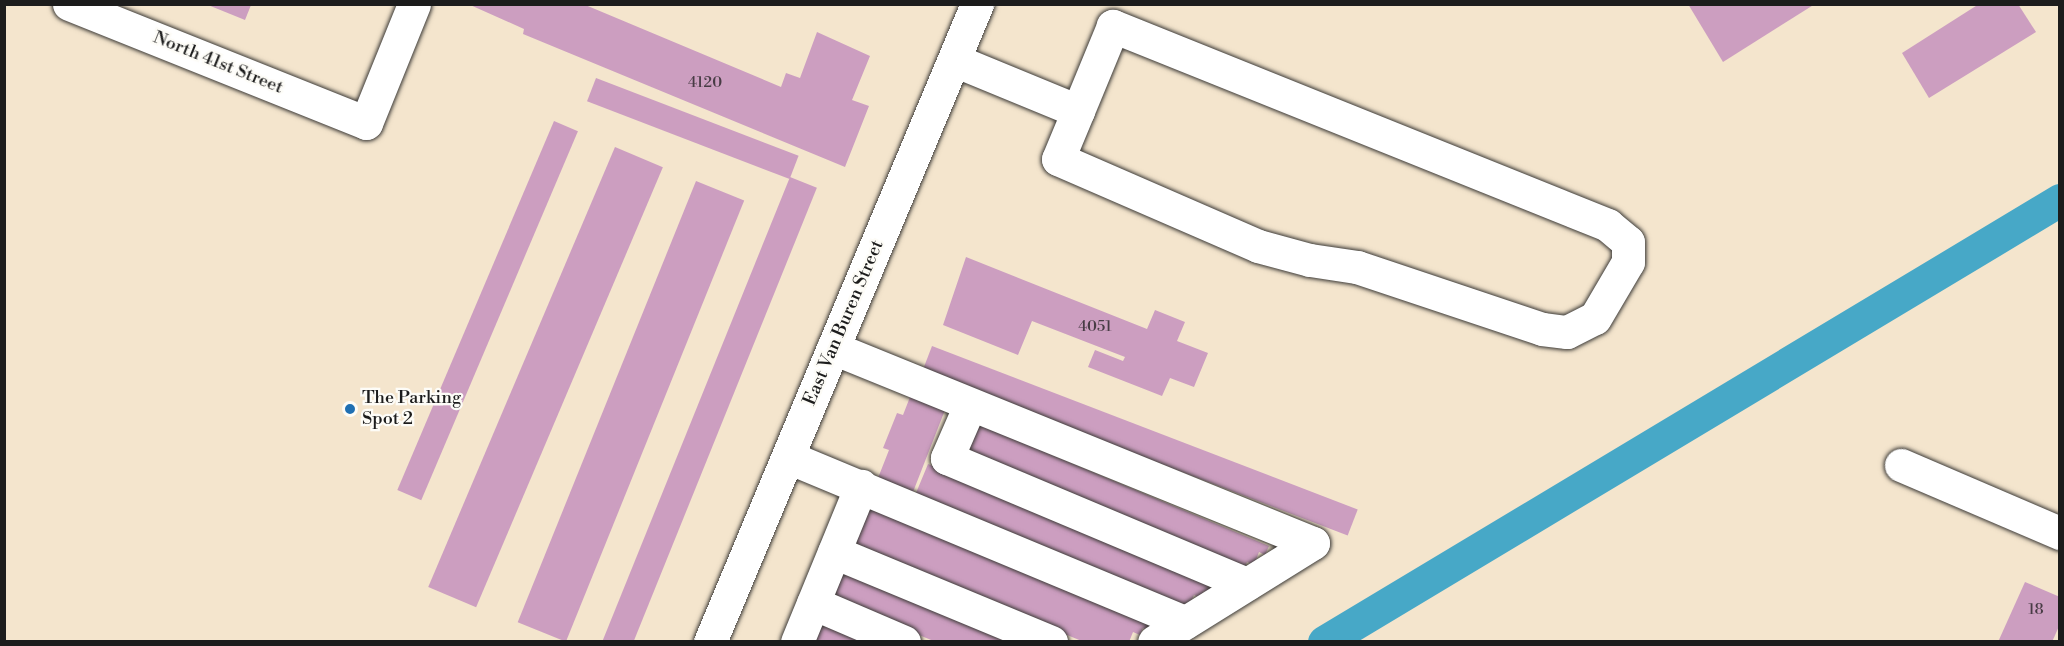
<!DOCTYPE html>
<html>
<head>
<meta charset="utf-8">
<style>
	body { margin:0 }
	#map { position:relative; width:2064px; height:646px; overflow:hidden; background:#f4e5cd; font-family:"Libre Bodoni",serif }
	div>[style] { position:absolute }
	.canal>* { height:33px; margin:-16.5px; padding:0 16.5px; transform-origin:16.5px; border-radius:16.5px; background:#47a8c7 }
	.building>* { inset:0; background:#cc9ec0; transform-origin:0 0 }
	.roads { filter:drop-shadow(0 0 2px #3c3a37) drop-shadow(0 0 2px #3c3a37) }
	.minor>* { height:33px; margin:-16.5px; padding:0 16.5px; transform-origin:16.5px; border-radius:16.5px; background:#fff }
	.major>* { height:33px; margin:-16.5px; padding:0 16.5px; transform-origin:16.5px; border-radius:16.5px; background:#fff }
	.dots>* { width:16px; height:16px; translate:-50% -50%; box-sizing:border-box; border:3px solid #fdfcf7; border-radius:50% }
	span { translate:-50% -50%; white-space:nowrap; text-align:center; line-height:1.15; -webkit-text-stroke:4.5px #fdfcf7; paint-order:stroke }
	.number-label { font-size:15px; color:#483c45 }
	.number-label span { -webkit-text-stroke-width:0 }
	.street-label { font-size:18px; color:#1c1c1c }
	.poi-label { font-size:18px; color:#1c1c1c }
	.left { translate:0 -50%; text-align:left }
	.frame { position:absolute; inset:0; border:6px solid #1c1c1c; pointer-events:none }
</style>
</head>
<body>
<div id="map">
	<div class="canal">
		<i style="left:1324px;top:642px;width:859px;rotate:-30.99deg"></i>
	</div>
	<div class="building">
		<i style="clip-path:polygon(468px 4px,583px 4px,781px 87px,786px 73px,800px 78px,817px 32px,870px 56px,852px 100px,869px 106px,845px 167px,523px 34px,524px 29px)"></i>
		<i style="clip-path:polygon(1688px 4px,1815px 4px,1723px 62px)"></i>
		<i style="clip-path:polygon(1979px 4px,2018px 4px,2036px 32px,1929px 98px,1902px 53px)"></i>
		<i style="clip-path:polygon(208px 5px,251px 5px,245px 20px)"></i>
		<i style="left:596px;top:78px;width:217px;height:25px;rotate:21deg"></i>
		<i style="left:554px;top:121px;width:26px;height:401px;rotate:23deg"></i>
		<i style="left:615px;top:147px;width:52px;height:478px;rotate:23deg"></i>
		<i style="left:790px;top:177px;width:29px;height:504px;rotate:22deg"></i>
		<i style="left:696px;top:181px;width:52px;height:476px;rotate:22deg"></i>
		<i style="clip-path:polygon(966px 257px,1147px 329px,1155px 310px,1185px 322px,1177px 341px,1208px 353px,1194px 387px,1170px 378px,1162px 396px,1088px 367px,1095px 350px,1123px 361px,1125px 357px,1032px 321px,1018px 355px,943px 325px)"></i>
		<i style="left:932px;top:346px;width:456px;height:28px;rotate:21deg"></i>
		<i style="clip-path:polygon(910px 397px,945px 410px,913px 492px,878px 478px,889px 450px,883px 448px,897px 413px,903px 415px)"></i>
		<i style="clip-path:polygon(978px 424px,1269px 546px,1265px 555px,1259px 552px,1254px 565px,1247px 562px,1244px 569px,966px 452px)"></i>
		<i style="clip-path:polygon(928px 464px,1213px 585px,1209px 594px,1204px 591px,1200px 598px,1194px 595px,1188px 608px,916px 493px)"></i>
		<i style="clip-path:polygon(867px 503px,1153px 622px,1149px 631px,1143px 628px,1140px 635px,1133px 632px,1129px 642px,1084px 642px,849px 544px)"></i>
		<i style="clip-path:polygon(839px 568px,1016px 642px,936px 642px,827px 597px)"></i>
		<i style="clip-path:polygon(2025px 582px,2060px 597px,2060px 624px,2052px 642px,1998px 642px)"></i>
		<i style="clip-path:polygon(817px 620px,869px 642px,808px 642px)"></i>
	</div>
	<div class="roads">
		<div class="minor">
			<i style="left:69px;top:4px;width:320px;rotate:21.8deg"></i>
			<i style="left:366px;top:123px;width:128px;rotate:-68deg"></i>
			<i style="left:954px;top:60px;width:134px;rotate:22.4deg"></i>
			<i style="left:1078px;top:111px;width:52px;rotate:112.6deg"></i>
			<i style="left:1058px;top:159px;width:218px;rotate:23.5deg"></i>
			<i style="left:1258px;top:246px;width:54px;rotate:15.1deg"></i>
			<i style="left:1310px;top:260px;width:48px;rotate:8.5deg"></i>
			<i style="left:1357px;top:267px;width:195px;rotate:18.5deg"></i>
			<i style="left:1542px;top:329px;width:25px;rotate:7deg"></i>
			<i style="left:1567px;top:332px;width:31px;rotate:-27deg"></i>
			<i style="left:1595px;top:318px;width:65px;rotate:-59.5deg"></i>
			<i style="left:1628px;top:262px;width:20px;rotate:-90deg"></i>
			<i style="left:1628px;top:242px;width:26px;rotate:-140deg"></i>
			<i style="left:1608px;top:225px;width:534px;rotate:-158.1deg"></i>
			<i style="left:1113px;top:26px;width:92px;rotate:112.4deg"></i>
			<i style="left:833px;top:348px;width:518px;rotate:22.11deg"></i>
			<i style="left:1313px;top:543px;width:187px;rotate:148.1deg"></i>
			<i style="left:970px;top:405px;width:58px;rotate:113.5deg"></i>
			<i style="left:947px;top:458px;width:325px;rotate:22.8deg"></i>
			<i style="left:788px;top:457px;width:430px;rotate:22.6deg"></i>
			<i style="left:1901px;top:465px;width:173px;rotate:23.2deg"></i>
			<i style="left:834px;top:552px;width:235px;rotate:22.5deg"></i>
			<i style="left:813px;top:603px;width:99px;rotate:23.2deg"></i>
			<i style="left:797px;top:642px;width:169px;rotate:-67.7deg"></i>
		</div>
		<div class="major">
			<i style="left:710px;top:642px;width:692px;rotate:-67.29deg"></i>
		</div>
	</div>
	<div class="dots">
		<i style="left:350px;top:409px;background:#1f6fb2"></i>
	</div>
	<div class="number-label">
		<span style="left:705px;top:83px">4120</span>
		<span style="left:1095px;top:327px">4051</span>
		<span style="left:2036px;top:610px">18</span>
	</div>
	<div class="street-label">
		<span style="left:218px;top:63px;rotate:22deg">North 41st Street</span>
		<span style="left:844px;top:323px;rotate:-67deg">East Van Buren Street</span>
	</div>
	<div class="poi-label">
		<span class="left" style="left:362px;top:409px">The Parking<br>Spot 2</span>
	</div>
	<div class="frame"></div>
</div>
</body>
</html>
